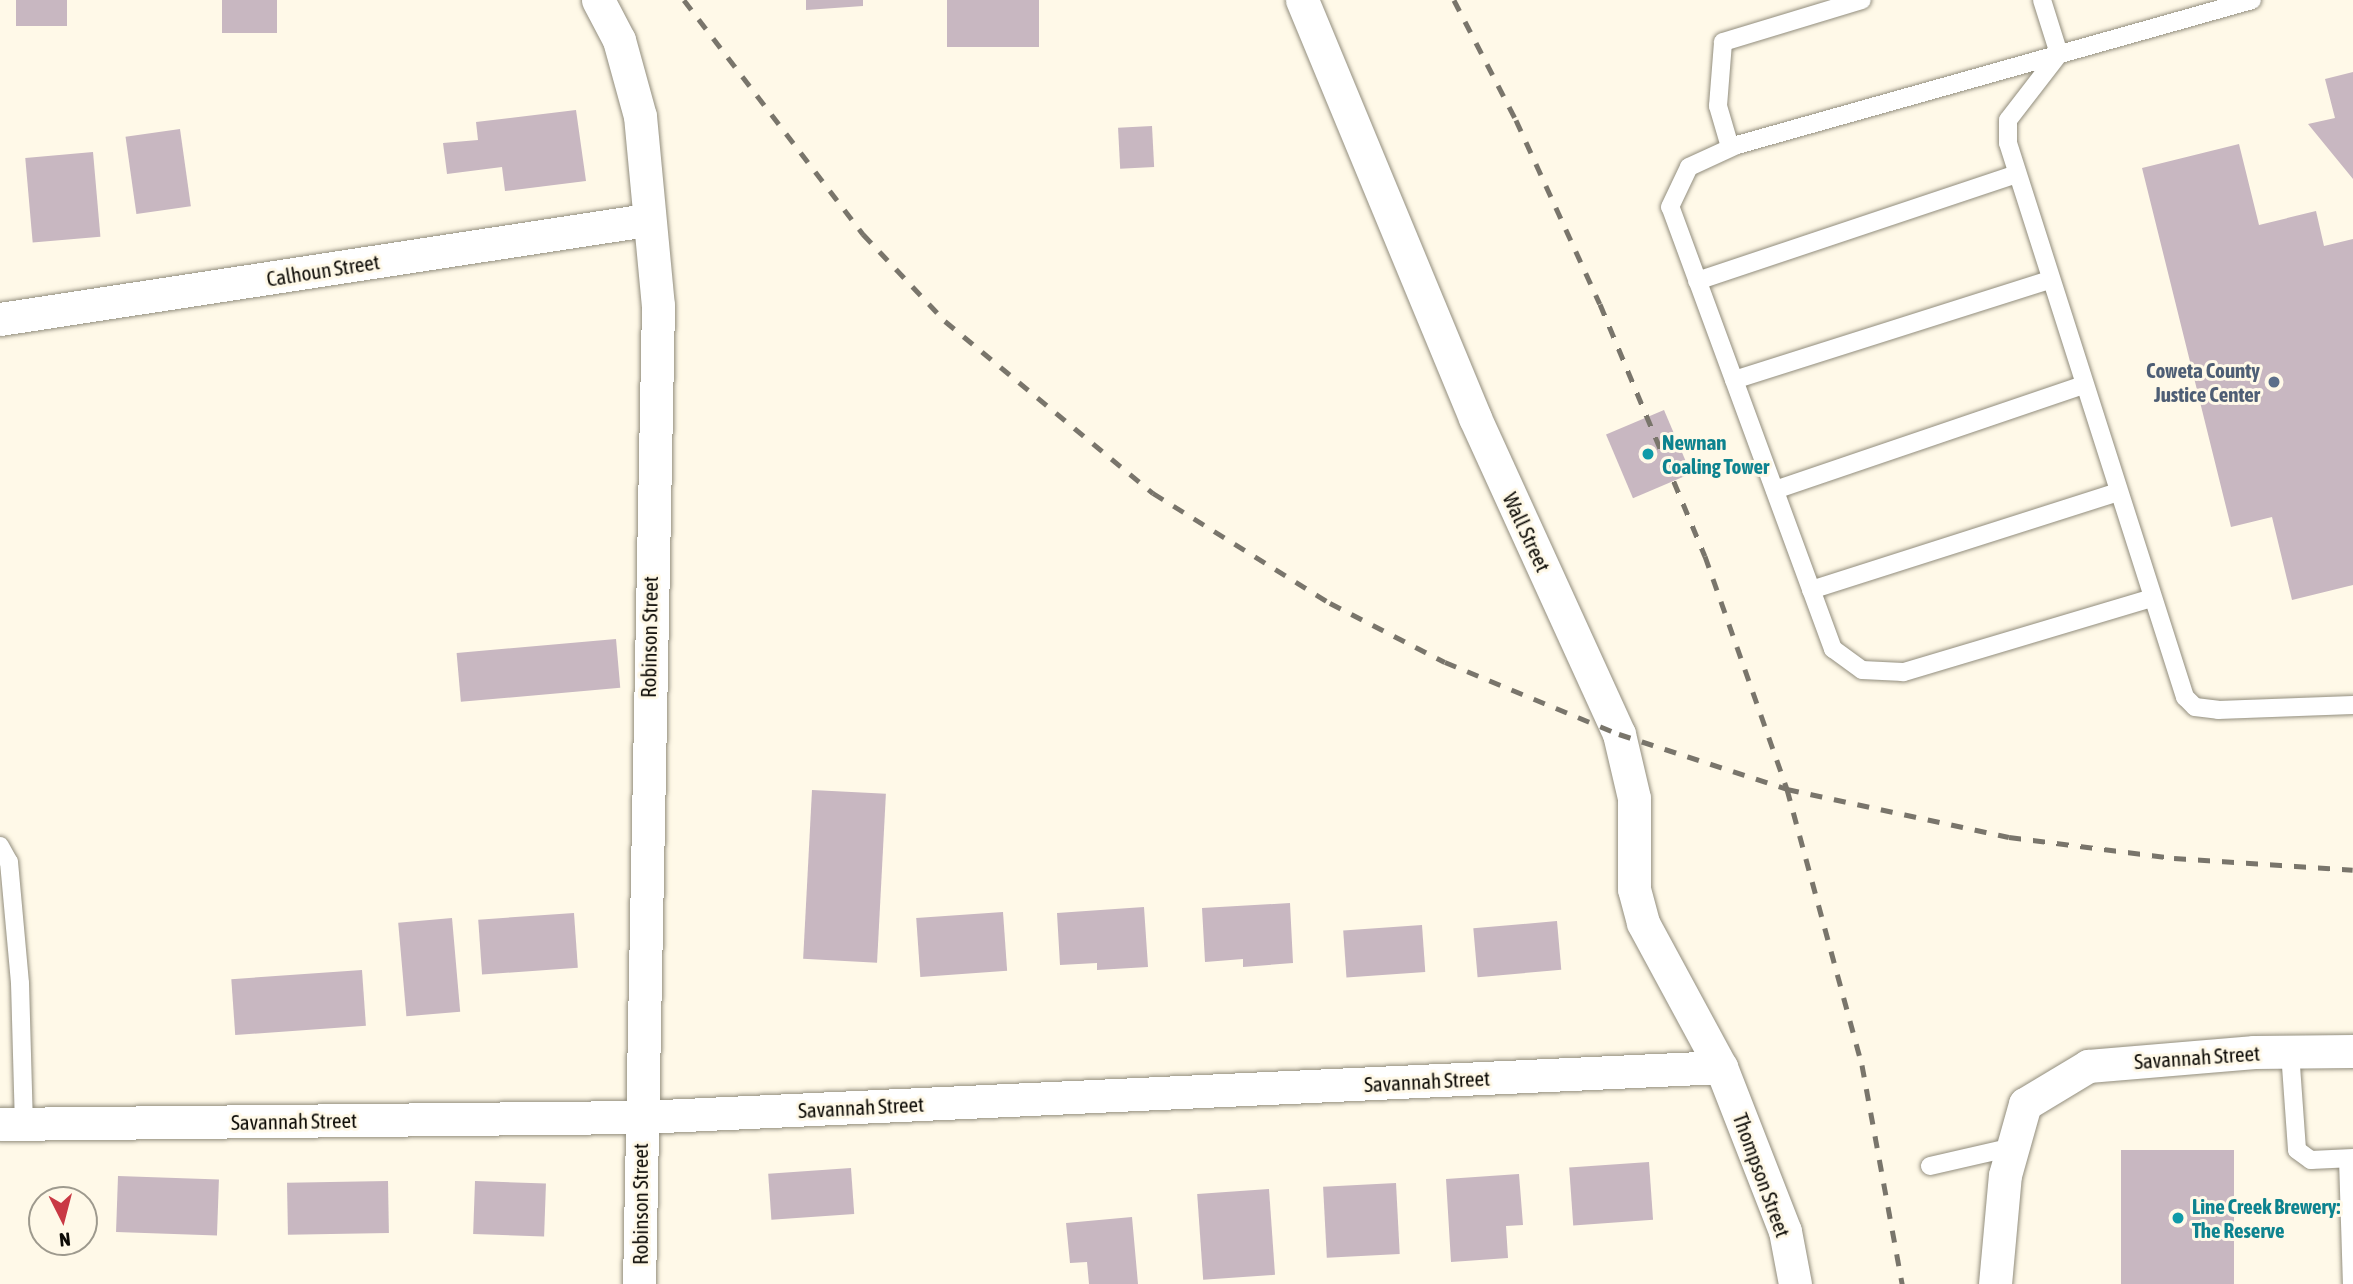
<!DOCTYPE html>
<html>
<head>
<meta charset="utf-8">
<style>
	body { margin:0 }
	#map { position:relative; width:2353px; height:1284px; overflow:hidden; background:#fff9e8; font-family:"Asap Condensed",sans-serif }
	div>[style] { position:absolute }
	.building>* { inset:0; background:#c8b7c1; transform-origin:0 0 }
	.roads { filter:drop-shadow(0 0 2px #928d7d) drop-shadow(0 0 2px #928d7d) }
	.service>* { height:18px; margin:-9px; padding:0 9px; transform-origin:9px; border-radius:9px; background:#fff }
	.minor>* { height:33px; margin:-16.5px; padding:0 16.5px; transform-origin:16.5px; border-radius:16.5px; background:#fff }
	.rail>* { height:5px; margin-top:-2.5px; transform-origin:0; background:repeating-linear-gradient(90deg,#79756b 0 12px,transparent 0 24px) }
	.dots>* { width:19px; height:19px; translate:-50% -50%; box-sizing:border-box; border:4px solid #fff9e8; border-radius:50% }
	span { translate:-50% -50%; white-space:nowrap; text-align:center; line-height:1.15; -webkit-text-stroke:6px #fff9e8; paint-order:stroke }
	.street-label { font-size:21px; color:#0d0b06 }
	.service-label { font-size:21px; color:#4e5e75; font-weight:700 }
	.right { translate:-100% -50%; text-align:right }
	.culture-label { font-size:21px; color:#0d838f; font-weight:700 }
	.left { translate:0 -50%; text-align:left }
	.north { position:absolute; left:28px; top:1186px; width:70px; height:70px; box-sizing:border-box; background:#fff9e8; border:2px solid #9e9a8e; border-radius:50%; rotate:174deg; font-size:19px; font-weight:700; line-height:28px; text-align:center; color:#0d0b06 }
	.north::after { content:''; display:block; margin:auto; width:24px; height:32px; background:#c93944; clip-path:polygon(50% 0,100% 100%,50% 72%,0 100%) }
</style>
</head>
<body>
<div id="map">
	<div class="building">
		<i style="left:16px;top:0;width:51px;height:26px"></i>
		<i style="left:222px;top:0;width:55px;height:33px"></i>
		<i style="clip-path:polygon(806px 0,863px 0,863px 6px,806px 10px)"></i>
		<i style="left:947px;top:0;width:92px;height:47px"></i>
		<i style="clip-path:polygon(2353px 72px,2353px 179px,2308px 124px,2335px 118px,2325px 79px)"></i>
		<i style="clip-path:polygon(576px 110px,586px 181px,505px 191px,502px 167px,447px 174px,443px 143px,478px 140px,476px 122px)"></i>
		<i style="left:1152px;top:126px;width:41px;height:34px;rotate:87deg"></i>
		<i style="left:180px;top:129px;width:78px;height:55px;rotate:82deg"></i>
		<i style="clip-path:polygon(2239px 144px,2259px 225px,2316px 211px,2324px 246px,2353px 239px,2353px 585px,2292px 600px,2272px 517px,2231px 527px,2142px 168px)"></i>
		<i style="left:93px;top:152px;width:85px;height:68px;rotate:85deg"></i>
		<i style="left:1664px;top:410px;width:69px;height:63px;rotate:67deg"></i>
		<i style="left:616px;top:639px;width:49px;height:160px;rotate:85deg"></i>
		<i style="left:812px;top:790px;width:74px;height:169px;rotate:3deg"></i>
		<i style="clip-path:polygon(1290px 903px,1293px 963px,1243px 967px,1243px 959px,1205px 962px,1202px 908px)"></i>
		<i style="clip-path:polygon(1144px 907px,1148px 967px,1097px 970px,1097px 963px,1060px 965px,1057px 913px)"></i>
		<i style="left:1003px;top:912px;width:59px;height:87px;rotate:86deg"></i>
		<i style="left:574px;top:913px;width:55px;height:96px;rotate:86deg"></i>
		<i style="left:452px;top:918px;width:94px;height:54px;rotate:85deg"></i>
		<i style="left:1557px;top:921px;width:49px;height:84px;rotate:85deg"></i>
		<i style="left:1422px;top:925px;width:47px;height:79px;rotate:86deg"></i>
		<i style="left:362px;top:970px;width:56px;height:131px;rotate:86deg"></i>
		<i style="left:2234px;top:1150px;width:134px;height:113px;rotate:90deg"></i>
		<i style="left:1649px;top:1162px;width:58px;height:80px;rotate:86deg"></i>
		<i style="left:851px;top:1168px;width:46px;height:83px;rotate:86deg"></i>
		<i style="clip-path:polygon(1519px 1174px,1523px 1225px,1506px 1226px,1508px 1258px,1451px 1262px,1446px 1179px)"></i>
		<i style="left:118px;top:1176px;width:101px;height:56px;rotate:2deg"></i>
		<i style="left:388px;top:1181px;width:52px;height:101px;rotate:89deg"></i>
		<i style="left:475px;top:1181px;width:71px;height:53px;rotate:2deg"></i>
		<i style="left:1396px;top:1183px;width:71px;height:73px;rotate:87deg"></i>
		<i style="left:1269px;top:1189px;width:86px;height:72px;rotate:86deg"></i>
		<i style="clip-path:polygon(1132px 1217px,1138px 1284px,1089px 1284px,1087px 1262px,1070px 1263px,1066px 1223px)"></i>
	</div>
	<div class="roads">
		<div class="service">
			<i style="left:2042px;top:0;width:57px;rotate:72.5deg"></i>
			<i style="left:2059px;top:54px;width:83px;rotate:127.7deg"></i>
			<i style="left:2008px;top:120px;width:23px;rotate:90deg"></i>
			<i style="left:2008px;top:143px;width:582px;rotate:72.28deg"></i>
			<i style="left:2185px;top:697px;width:14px;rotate:45deg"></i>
			<i style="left:2195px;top:707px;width:23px;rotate:7deg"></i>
			<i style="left:2218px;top:710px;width:135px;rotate:-2.1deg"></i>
			<i style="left:1730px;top:147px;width:43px;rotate:-106.3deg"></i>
			<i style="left:1718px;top:106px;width:64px;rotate:-85.5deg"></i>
			<i style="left:1723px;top:42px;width:145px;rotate:-16.8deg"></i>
			<i style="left:1697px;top:281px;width:334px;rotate:-18.5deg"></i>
			<i style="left:1734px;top:380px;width:330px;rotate:-17.6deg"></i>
			<i style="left:1775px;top:490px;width:325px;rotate:-18.8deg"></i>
			<i style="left:1811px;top:590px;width:322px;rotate:-17.7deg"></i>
			<i style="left:2152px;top:598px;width:260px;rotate:163.4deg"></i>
			<i style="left:1903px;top:672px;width:41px;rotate:-177.2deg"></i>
			<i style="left:1862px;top:670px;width:36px;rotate:-144deg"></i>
			<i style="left:1833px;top:649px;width:471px;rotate:-110.2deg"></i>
			<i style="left:1670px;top:207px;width:44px;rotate:-64.6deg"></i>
			<i style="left:1689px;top:167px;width:53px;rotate:-24.6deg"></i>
			<i style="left:1737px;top:145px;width:535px;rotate:-15.72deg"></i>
			<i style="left:0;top:846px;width:18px;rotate:61deg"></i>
			<i style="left:9px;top:862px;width:121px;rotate:84.8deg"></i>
			<i style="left:20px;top:983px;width:140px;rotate:88.4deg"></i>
			<i style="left:2290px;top:1052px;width:98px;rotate:85.9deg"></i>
			<i style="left:2297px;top:1150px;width:17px;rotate:36deg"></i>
			<i style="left:2311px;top:1160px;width:42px;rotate:-2.7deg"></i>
			<i style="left:2348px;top:1159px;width:125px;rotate:88.2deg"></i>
			<i style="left:1930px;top:1166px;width:85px;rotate:-12.9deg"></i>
		</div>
		<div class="minor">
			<i style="left:598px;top:0;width:45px;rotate:62.3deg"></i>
			<i style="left:619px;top:40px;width:79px;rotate:74.6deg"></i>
			<i style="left:640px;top:116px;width:190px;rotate:84.6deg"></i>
			<i style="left:658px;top:305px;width:979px;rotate:91.11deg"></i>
			<i style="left:1302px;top:0;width:452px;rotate:67.5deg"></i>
			<i style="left:1475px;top:418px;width:347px;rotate:65.5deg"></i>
			<i style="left:1619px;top:734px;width:66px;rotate:76.8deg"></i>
			<i style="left:1634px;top:798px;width:91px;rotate:90deg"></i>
			<i style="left:1634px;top:889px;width:35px;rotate:75deg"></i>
			<i style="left:1643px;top:923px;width:164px;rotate:61.6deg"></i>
			<i style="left:1721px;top:1067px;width:176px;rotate:68.7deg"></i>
			<i style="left:1785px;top:1231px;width:54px;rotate:79.3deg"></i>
			<i style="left:0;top:319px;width:654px;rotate:-8.71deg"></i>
			<i style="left:0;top:1124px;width:641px;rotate:-0.63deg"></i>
			<i style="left:641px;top:1117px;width:1081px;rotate:-2.65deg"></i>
			<i style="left:1995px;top:1284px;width:109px;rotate:-84.8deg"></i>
			<i style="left:2005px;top:1175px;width:74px;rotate:-74.3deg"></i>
			<i style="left:2025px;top:1104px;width:74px;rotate:-31.1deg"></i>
			<i style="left:2088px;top:1066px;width:167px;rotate:-4.8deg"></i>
			<i style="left:2254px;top:1052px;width:99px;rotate:-0.6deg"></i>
		</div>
	</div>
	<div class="rail">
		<i style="left:684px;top:0;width:295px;rotate:52.6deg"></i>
		<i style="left:863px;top:234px;width:120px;rotate:46.7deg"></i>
		<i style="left:945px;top:321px;width:270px;rotate:39.6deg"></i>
		<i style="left:1153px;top:493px;width:208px;rotate:31.9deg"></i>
		<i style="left:1330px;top:603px;width:129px;rotate:27.2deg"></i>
		<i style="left:1445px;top:662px;width:188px;rotate:22.5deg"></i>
		<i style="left:1619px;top:734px;width:177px;rotate:18.1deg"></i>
		<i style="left:1787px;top:789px;width:227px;rotate:12.2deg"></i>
		<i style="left:2009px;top:837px;width:166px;rotate:7.3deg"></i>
		<i style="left:2174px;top:858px;width:179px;rotate:3.8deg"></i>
		<i style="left:1454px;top:0;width:135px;rotate:62.7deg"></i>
		<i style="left:1516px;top:120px;width:202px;rotate:65.5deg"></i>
		<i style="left:1600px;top:304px;width:273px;rotate:67.4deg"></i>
		<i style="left:1705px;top:556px;width:247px;rotate:70.6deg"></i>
		<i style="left:1787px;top:789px;width:286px;rotate:74.8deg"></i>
		<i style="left:1862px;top:1065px;width:223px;rotate:79.6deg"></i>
	</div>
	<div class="dots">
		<i style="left:2274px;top:382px;background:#5c6f8a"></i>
		<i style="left:1648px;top:454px;background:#0f9aa8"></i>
		<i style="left:2178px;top:1218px;background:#0f9aa8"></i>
	</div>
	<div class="street-label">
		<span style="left:323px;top:270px;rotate:-9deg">Calhoun Street</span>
		<span style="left:1527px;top:532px;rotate:65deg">Wall Street</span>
		<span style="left:649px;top:637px;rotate:-89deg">Robinson Street</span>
		<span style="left:2197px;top:1057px;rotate:-4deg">Savannah Street</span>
		<span style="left:1427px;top:1081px;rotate:-3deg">Savannah Street</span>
		<span style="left:861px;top:1107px;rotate:-3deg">Savannah Street</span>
		<span style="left:294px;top:1121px;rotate:-1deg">Savannah Street</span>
		<span style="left:1762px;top:1175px;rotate:70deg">Thompson Street</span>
		<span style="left:640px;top:1204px;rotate:-90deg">Robinson Street</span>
	</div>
	<div class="service-label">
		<span class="right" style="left:2260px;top:382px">Coweta County<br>Justice Center</span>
	</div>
	<div class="culture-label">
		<span class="left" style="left:1662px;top:454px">Newnan<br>Coaling Tower</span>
		<span class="left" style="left:2192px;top:1218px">Line Creek Brewery:<br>The Reserve</span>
	</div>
	<div class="north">N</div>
</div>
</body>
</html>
